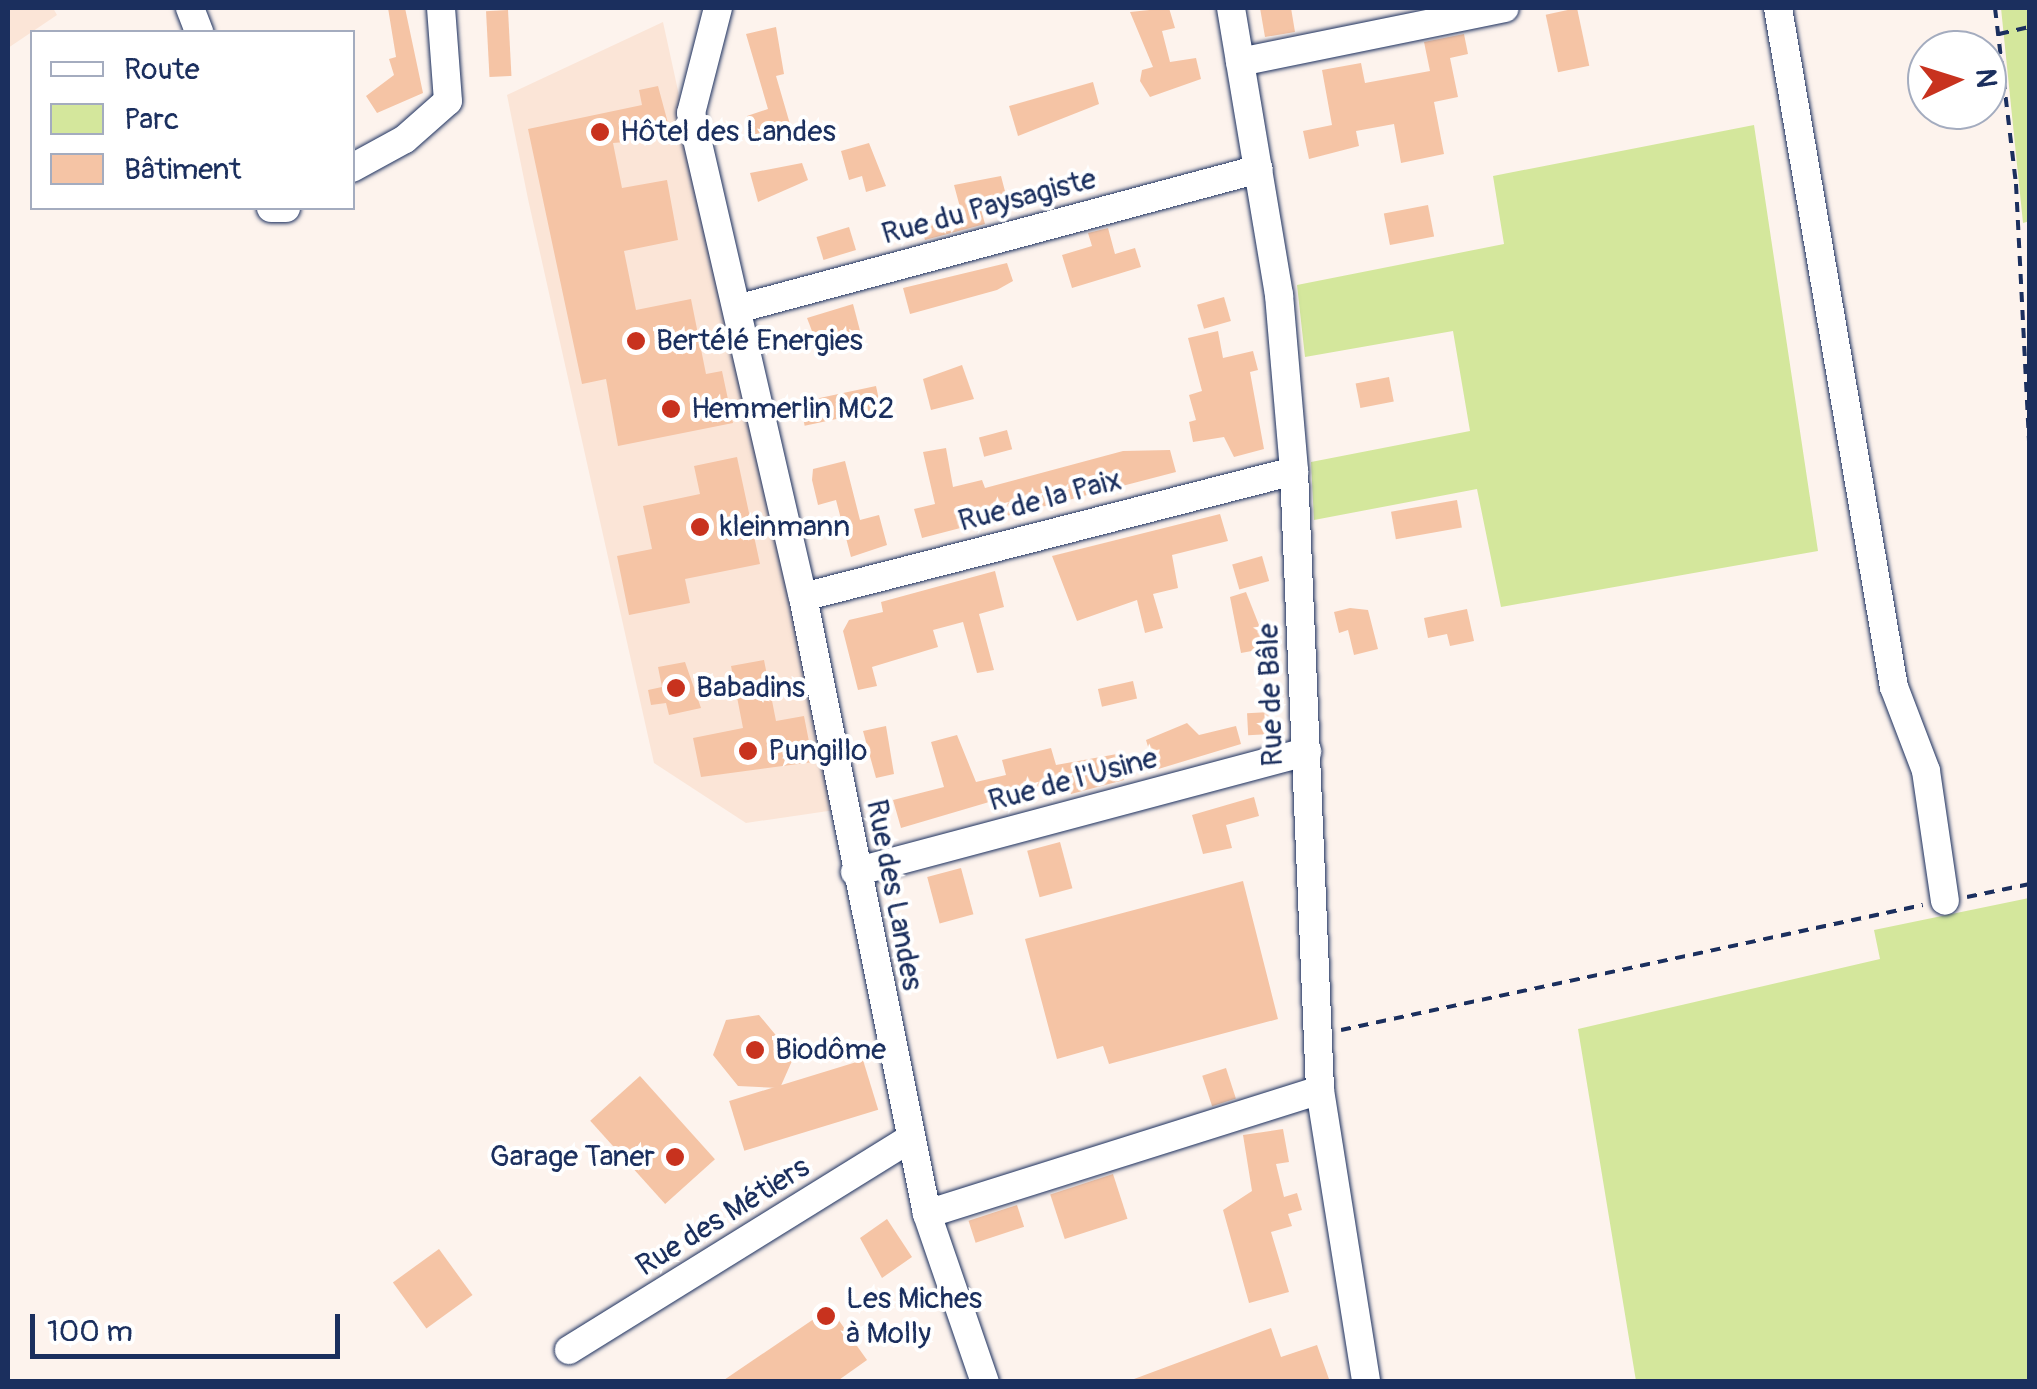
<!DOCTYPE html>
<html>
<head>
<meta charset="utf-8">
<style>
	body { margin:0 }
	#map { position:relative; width:2037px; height:1389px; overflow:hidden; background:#fdf3ed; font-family:Pangolin,sans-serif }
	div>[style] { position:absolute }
	.built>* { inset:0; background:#fbe5d7 }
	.green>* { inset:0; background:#d4e79c }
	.building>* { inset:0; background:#f5c4a5; transform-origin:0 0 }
	.path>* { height:4px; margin-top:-2px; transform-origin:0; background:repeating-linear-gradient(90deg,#1b2f5e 0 10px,transparent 0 18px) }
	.roads { filter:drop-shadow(0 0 2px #1b2f5e) drop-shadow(0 0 2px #1b2f5e) }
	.minor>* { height:28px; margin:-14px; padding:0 14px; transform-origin:14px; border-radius:14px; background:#fff }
	.dots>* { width:28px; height:28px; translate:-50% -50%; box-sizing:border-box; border:5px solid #fff; border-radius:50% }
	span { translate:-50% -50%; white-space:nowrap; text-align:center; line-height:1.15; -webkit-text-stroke:8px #fff; paint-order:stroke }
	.poi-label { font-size:30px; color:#1b2f5e }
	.left { translate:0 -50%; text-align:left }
	.right { translate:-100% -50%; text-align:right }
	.street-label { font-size:30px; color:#1b2f5e }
	.frame { position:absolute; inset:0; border:10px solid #1b2f5e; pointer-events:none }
	.legend { position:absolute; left:30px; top:30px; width:325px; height:180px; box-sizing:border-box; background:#fff; border:2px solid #a4acbf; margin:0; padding:12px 18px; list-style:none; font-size:30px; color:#1b2f5e }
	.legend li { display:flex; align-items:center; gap:20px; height:50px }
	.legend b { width:50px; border:2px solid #a4acbf }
	.north { position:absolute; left:1907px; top:30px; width:100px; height:100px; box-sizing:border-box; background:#fff; border:2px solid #a4acbf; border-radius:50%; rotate:86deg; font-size:28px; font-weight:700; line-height:40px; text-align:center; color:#1b2f5e }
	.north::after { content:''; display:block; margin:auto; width:35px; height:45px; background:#c8321e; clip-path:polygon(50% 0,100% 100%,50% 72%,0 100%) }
	.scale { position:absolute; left:30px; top:1314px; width:310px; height:45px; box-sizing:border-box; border:5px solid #1b2f5e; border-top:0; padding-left:12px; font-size:30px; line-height:35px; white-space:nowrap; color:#1b2f5e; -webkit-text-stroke:8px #fff; paint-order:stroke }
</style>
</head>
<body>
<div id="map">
	<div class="built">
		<i style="clip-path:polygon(8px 8px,53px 8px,57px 15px,8px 48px)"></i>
		<i style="clip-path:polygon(663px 22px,835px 810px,746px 823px,654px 763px,528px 199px,507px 95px)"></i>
	</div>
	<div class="green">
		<i style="clip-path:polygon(2001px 8px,2029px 8px,2030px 221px,2023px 223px)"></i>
		<i style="clip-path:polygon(1754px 125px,1818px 551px,1501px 607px,1477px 489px,1314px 520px,1311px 462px,1470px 431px,1453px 331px,1305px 357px,1297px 285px,1504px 244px,1493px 176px)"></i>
		<i style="clip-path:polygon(2029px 898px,2029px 1381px,1636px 1381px,1578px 1029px,1880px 959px,1874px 930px)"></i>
	</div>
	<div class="building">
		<i style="clip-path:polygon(388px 8px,405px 8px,423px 93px,377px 113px,366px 96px,394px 75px,389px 59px,396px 57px)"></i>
		<i style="clip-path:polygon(1169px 8px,1175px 28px,1162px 31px,1170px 62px,1196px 58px,1201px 79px,1150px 97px,1140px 81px,1142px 70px,1153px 67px,1130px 12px)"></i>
		<i style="clip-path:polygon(1260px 8px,1291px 8px,1295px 32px,1265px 37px)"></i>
		<i style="left:1577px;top:8px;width:59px;height:32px;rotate:78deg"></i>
		<i style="left:508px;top:10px;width:66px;height:22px;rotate:87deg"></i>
		<i style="clip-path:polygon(776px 27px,784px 74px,776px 76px,792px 131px,755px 142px,747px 116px,768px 109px,746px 34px)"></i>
		<i style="clip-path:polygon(1464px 34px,1468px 54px,1450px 58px,1458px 97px,1434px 102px,1444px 154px,1401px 163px,1394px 124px,1356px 131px,1359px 146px,1309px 159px,1303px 131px,1332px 125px,1322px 70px,1361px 63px,1365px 83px,1430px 71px,1424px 42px)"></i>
		<i style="clip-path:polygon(1093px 82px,1099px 104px,1018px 136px,1009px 106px)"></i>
		<i style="clip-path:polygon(658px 86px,672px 138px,613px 143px,622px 188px,667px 180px,678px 240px,624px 251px,636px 310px,691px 299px,706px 374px,722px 371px,733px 423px,618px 446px,606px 379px,582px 384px,528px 129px,642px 105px,639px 90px)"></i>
		<i style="clip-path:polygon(869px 143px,886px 186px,866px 192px,862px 176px,849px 180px,841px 151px)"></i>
		<i style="clip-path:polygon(802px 163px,808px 180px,758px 202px,750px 173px)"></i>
		<i style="clip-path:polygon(1001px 176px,1007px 199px,980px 206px,985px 224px,925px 240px,920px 222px,961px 211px,954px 185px)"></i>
		<i style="left:1428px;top:205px;width:32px;height:45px;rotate:79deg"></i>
		<i style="left:849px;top:227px;width:24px;height:34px;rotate:73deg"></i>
		<i style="clip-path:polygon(1108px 228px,1115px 254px,1135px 248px,1141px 267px,1072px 288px,1062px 255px,1092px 246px,1088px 233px)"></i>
		<i style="clip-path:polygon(1007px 263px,1013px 281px,997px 290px,910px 314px,903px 288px)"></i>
		<i style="left:1224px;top:297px;width:25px;height:28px;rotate:74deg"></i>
		<i style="clip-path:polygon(853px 304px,863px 342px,820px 352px,807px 318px)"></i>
		<i style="clip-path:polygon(1218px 331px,1223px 358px,1253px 351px,1258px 370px,1250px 372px,1264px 449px,1234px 457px,1224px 437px,1193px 442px,1189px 422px,1196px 420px,1189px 395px,1202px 391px,1188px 338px)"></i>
		<i style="clip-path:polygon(962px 365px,974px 399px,931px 410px,923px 379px)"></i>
		<i style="left:1389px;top:377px;width:25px;height:34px;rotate:79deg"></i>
		<i style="left:876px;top:386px;width:24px;height:78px;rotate:78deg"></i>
		<i style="left:1007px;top:430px;width:20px;height:29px;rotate:75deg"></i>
		<i style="clip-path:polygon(946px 448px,953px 487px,982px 480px,985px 488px,1123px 451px,1170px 450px,1176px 472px,922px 538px,914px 509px,935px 504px,923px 452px)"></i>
		<i style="clip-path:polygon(737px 457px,760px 564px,685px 579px,690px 603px,629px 615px,617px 556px,652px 549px,643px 506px,700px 494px,694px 466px)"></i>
		<i style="clip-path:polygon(845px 461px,860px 520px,879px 515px,887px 545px,851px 557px,836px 500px,818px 505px,812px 480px,813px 469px)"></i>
		<i style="left:1457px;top:500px;width:28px;height:67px;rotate:80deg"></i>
		<i style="clip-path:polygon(1220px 514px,1228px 541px,1172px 555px,1178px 588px,1153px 594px,1163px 628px,1145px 633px,1137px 600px,1077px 621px,1052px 556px)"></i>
		<i style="left:1262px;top:556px;width:26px;height:31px;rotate:74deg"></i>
		<i style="clip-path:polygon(995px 571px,1004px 607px,979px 614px,994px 670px,977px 673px,963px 622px,933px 630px,938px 647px,872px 667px,877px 686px,858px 690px,843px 631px,849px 620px,883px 612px,881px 602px)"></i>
		<i style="clip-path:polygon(1246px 592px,1268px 648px,1241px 653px,1230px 597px)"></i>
		<i style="clip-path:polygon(1350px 608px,1368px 610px,1378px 649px,1354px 655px,1348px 630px,1339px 633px,1334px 612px)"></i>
		<i style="clip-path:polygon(1467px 609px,1474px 641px,1450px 646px,1447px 634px,1428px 638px,1424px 618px)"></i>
		<i style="clip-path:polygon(764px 660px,776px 721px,804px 716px,813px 762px,701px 777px,693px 738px,743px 728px,731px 666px)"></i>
		<i style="clip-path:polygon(685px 662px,701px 708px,669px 715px,666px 703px,651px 705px,648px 690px,662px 687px,658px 667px)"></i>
		<i style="left:1133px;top:681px;width:18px;height:36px;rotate:77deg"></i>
		<i style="left:1270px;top:712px;width:22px;height:23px;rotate:87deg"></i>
		<i style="clip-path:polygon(1187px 723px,1199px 735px,1236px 726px,1241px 744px,1155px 770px,1146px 740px)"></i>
		<i style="clip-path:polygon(886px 726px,894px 774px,876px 778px,863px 731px)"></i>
		<i style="clip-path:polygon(957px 735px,976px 782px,1006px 775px,1002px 760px,1051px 748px,1056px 765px,1117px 754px,1124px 780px,1071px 794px,1067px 779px,901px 828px,893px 800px,944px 787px,931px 742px)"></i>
		<i style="clip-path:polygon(1254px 797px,1259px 816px,1226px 825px,1232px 848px,1203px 854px,1192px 815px)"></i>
		<i style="left:1060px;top:842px;width:48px;height:34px;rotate:75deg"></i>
		<i style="left:961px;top:868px;width:48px;height:35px;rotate:75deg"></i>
		<i style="clip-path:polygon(1243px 881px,1278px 1019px,1109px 1064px,1103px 1046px,1057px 1059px,1025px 939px)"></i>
		<i style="clip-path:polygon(759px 1015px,779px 1039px,799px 1045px,780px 1088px,738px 1086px,713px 1055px,726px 1020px)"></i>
		<i style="left:863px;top:1060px;width:52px;height:140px;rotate:73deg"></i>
		<i style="left:1226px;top:1068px;width:32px;height:25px;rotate:72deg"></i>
		<i style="left:640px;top:1076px;width:112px;height:67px;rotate:48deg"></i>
		<i style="clip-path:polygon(1283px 1129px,1289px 1162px,1276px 1164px,1284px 1197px,1297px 1193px,1302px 1210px,1288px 1214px,1292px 1226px,1271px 1232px,1289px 1292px,1249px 1303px,1223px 1210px,1252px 1191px,1243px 1135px)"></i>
		<i style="left:1113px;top:1174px;width:47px;height:66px;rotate:72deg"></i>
		<i style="left:1017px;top:1205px;width:23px;height:51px;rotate:72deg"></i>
		<i style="clip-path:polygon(887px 1219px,912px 1257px,882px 1278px,860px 1238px)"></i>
		<i style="left:439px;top:1249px;width:57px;height:57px;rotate:54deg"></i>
		<i style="clip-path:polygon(830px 1308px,867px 1360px,836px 1382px,721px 1382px)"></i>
		<i style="clip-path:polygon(1271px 1328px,1281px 1357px,1317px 1345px,1330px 1382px,1126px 1382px)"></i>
	</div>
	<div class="path">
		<i style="left:1995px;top:8px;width:177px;rotate:83.2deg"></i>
		<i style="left:2016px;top:184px;width:272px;rotate:87.1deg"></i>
		<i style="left:1999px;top:34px;width:32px;rotate:-13deg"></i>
		<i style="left:1967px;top:897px;width:64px;rotate:-11.7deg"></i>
		<i style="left:1341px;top:1030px;width:595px;rotate:-12.12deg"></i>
	</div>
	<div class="roads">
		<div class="minor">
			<i style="left:190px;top:8px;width:26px;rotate:69deg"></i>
			<i style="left:718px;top:8px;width:108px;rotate:104.4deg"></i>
			<i style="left:691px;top:113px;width:497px;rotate:77deg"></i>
			<i style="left:803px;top:597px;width:629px;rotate:78.64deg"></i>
			<i style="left:927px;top:1214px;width:178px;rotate:71deg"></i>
			<i style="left:1231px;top:8px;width:291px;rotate:80.5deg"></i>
			<i style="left:1279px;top:295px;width:177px;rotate:85.1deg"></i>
			<i style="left:1294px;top:471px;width:620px;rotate:87.59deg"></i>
			<i style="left:1320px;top:1090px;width:296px;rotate:81deg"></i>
			<i style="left:1778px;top:8px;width:689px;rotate:80.31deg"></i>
			<i style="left:1894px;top:687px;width:90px;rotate:69.1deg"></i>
			<i style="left:1926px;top:771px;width:131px;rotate:81.7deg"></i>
			<i style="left:1240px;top:62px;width:270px;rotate:-11.5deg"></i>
			<i style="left:352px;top:168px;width:60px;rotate:-28.7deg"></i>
			<i style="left:405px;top:139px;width:57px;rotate:-41.5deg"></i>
			<i style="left:448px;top:101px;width:93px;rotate:-94.3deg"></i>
			<i style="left:271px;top:208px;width:15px"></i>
			<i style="left:737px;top:309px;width:540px;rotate:-15.01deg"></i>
			<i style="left:803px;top:597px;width:507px;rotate:-14.39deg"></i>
			<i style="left:855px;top:872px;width:468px;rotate:-14.9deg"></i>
			<i style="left:927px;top:1214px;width:412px;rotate:-17.5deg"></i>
			<i style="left:569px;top:1350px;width:402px;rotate:-31.8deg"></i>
		</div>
	</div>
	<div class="dots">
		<i style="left:600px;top:132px;background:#c8321e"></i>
		<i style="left:636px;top:341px;background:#c8321e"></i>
		<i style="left:671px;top:409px;background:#c8321e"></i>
		<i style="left:700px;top:527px;background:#c8321e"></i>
		<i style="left:676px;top:688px;background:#c8321e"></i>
		<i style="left:748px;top:751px;background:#c8321e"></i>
		<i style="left:755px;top:1050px;background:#c8321e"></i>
		<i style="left:675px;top:1157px;background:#c8321e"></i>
		<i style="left:826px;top:1316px;background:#c8321e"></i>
	</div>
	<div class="poi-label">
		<span class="left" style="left:620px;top:132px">Hôtel des Landes</span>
		<span class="left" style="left:656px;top:341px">Bertélé Energies</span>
		<span class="left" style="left:691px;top:409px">Hemmerlin MC2</span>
		<span class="left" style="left:720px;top:527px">kleinmann</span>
		<span class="left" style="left:696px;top:688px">Babadins</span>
		<span class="left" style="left:768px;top:751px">Pungillo</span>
		<span class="left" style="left:775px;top:1050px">Biodôme</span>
		<span class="right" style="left:655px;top:1157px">Garage Taner</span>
		<span class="left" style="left:846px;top:1316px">Les Miches<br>à Molly</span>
	</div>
	<div class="street-label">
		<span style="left:989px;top:207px;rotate:-15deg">Rue du Paysagiste</span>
		<span style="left:1040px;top:501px;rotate:-15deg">Rue de la Paix</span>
		<span style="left:1271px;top:695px;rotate:-92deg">Rue de Bâle</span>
		<span style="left:1073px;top:780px;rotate:-15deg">Rue de l'Usine</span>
		<span style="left:894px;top:895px;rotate:79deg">Rue des Landes</span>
		<span style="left:723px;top:1217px;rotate:-32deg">Rue des Métiers</span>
	</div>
	<div class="frame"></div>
	<ul class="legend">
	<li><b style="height:12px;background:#fff"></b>Route</li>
	<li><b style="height:28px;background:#d4e79c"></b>Parc</li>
	<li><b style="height:28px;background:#f5c4a5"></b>Bâtiment</li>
	</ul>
	<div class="north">N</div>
	<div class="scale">100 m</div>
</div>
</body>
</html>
